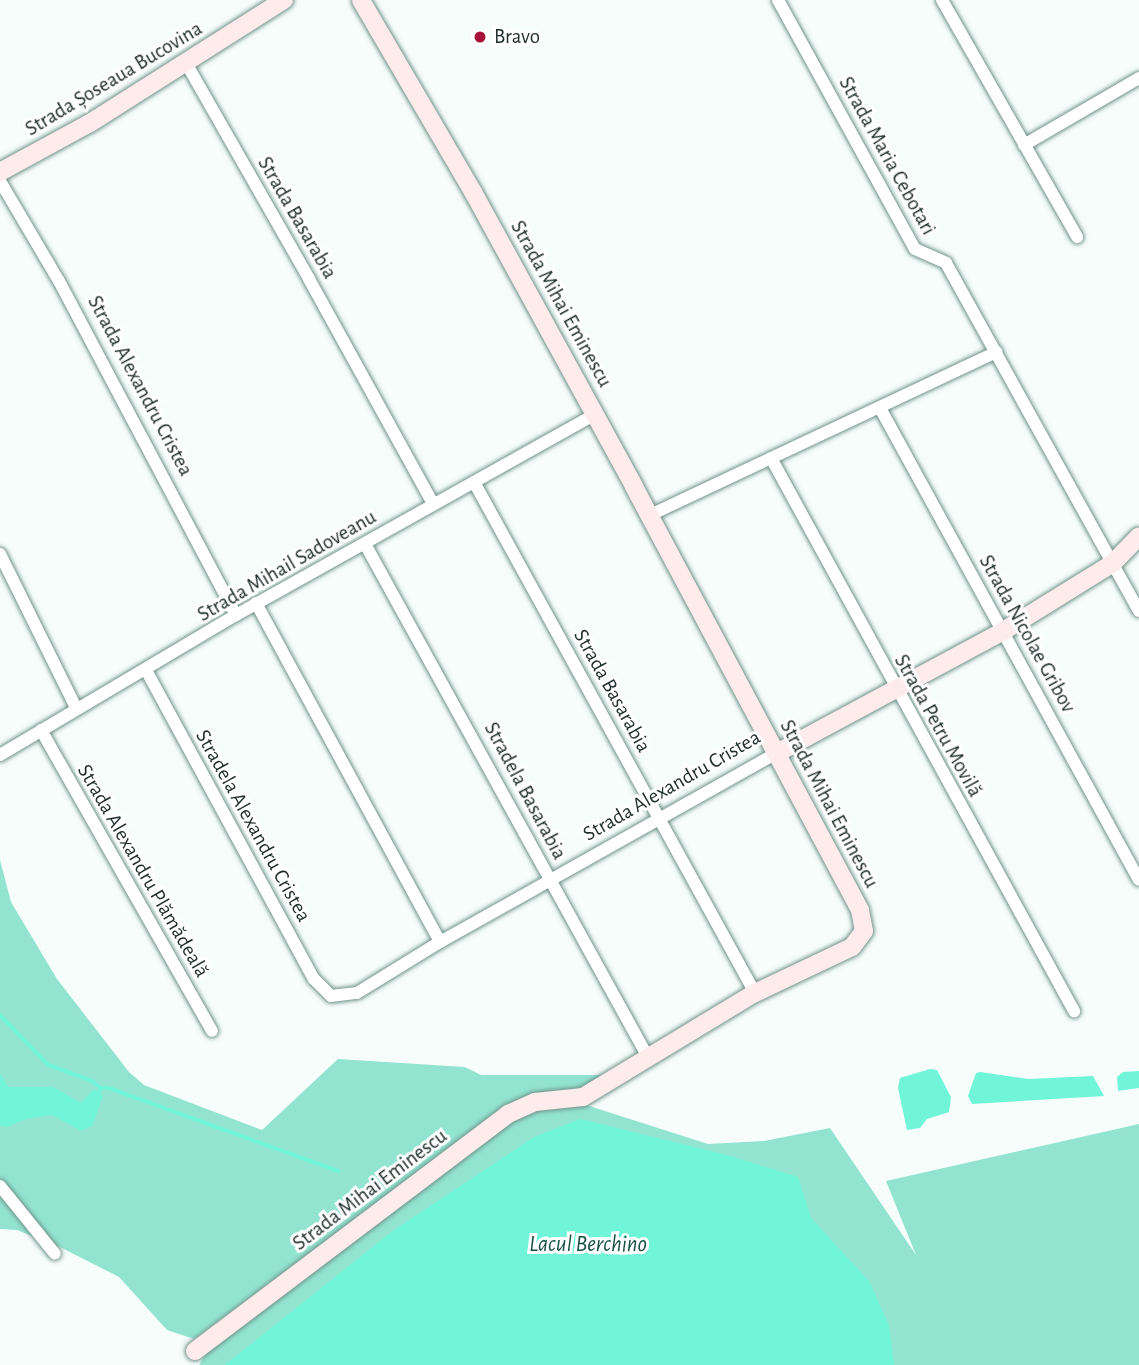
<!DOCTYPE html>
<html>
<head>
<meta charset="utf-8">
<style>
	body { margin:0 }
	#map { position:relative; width:1139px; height:1365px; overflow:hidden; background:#f6fdfb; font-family:"Alegreya Sans",sans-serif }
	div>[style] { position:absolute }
	.green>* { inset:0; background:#92e4d0 }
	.water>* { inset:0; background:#70f5d9 }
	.stream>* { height:3.5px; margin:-1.75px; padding:0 1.75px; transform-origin:1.75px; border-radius:1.75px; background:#70f5d9 }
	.roads { filter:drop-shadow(0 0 2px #71938a) drop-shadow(0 0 2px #71938a) }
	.street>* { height:12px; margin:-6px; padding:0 6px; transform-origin:6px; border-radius:6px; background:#fff }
	.secondary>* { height:18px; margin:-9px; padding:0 9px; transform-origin:9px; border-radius:9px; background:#feebec }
	.dots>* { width:19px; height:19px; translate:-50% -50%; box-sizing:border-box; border:4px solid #fff; border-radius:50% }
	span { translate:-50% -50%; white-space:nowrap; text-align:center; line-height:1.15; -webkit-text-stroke:6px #fff; paint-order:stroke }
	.poi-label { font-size:21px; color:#1f2d2a }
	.left { translate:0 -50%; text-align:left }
	.street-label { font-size:21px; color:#1f2d2a }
	.water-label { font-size:23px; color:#175145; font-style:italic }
</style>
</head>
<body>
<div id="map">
	<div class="green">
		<i style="clip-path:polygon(0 860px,11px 902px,57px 979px,129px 1072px,144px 1085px,262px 1130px,338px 1059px,465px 1067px,481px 1075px,604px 1075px,580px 1093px,535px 1096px,343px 1228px,194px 1339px,167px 1330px,119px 1277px,58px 1246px,17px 1230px,0 1229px)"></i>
		<i style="clip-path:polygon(583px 1104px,708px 1144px,764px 1141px,830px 1128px,916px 1255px,886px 1181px,1139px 1124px,1139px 1365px,199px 1365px,209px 1348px,511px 1121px,538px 1109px)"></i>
	</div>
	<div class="water">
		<i style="clip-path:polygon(930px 1069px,937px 1070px,951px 1097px,949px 1112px,927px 1119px,920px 1128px,907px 1130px,898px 1088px,900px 1078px)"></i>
		<i style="clip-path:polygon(1139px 1071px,1139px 1088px,1118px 1091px,1117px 1077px,1123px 1072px)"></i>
		<i style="clip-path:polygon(980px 1072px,1029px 1079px,1093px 1076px,1104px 1096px,972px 1104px,968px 1096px,976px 1073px)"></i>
		<i style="clip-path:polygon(0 1073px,8px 1087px,53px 1087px,81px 1103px,94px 1089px,103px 1096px,92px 1126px,81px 1131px,53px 1115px,29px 1118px,7px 1127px,0 1125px)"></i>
		<i style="clip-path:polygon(580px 1119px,727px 1155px,798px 1177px,811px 1218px,869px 1281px,889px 1325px,894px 1365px,225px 1365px,394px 1230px,534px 1137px)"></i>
	</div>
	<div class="stream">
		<i style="left:0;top:1015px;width:70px;rotate:45.6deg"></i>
		<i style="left:49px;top:1065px;width:46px;rotate:20.4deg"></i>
		<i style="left:92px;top:1081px;width:11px;rotate:38deg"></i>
		<i style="left:99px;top:1093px;width:5px;rotate:-68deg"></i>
		<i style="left:101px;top:1088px;width:8px"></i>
		<i style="left:109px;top:1088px;width:244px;rotate:19.9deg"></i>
	</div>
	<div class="roads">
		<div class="street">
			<i style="left:778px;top:0;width:284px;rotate:61.2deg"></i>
			<i style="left:915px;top:249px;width:34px;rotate:24deg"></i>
			<i style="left:946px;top:263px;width:398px;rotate:61deg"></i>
			<i style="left:942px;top:0;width:273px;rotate:60.3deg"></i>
			<i style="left:186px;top:63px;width:249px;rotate:60.3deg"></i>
			<i style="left:309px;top:279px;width:257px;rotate:61.1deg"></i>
			<i style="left:1024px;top:145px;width:133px;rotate:-30.2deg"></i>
			<i style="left:0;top:181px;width:116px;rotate:59.5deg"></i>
			<i style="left:59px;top:281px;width:378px;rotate:62.1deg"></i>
			<i style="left:880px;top:408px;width:538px;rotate:61.25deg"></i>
			<i style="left:771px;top:458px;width:631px;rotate:61.28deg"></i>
			<i style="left:474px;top:482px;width:583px;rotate:61.19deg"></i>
			<i style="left:650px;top:515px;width:383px;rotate:-25.2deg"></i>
			<i style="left:365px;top:544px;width:588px;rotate:61.13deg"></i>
			<i style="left:0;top:554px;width:172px;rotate:63.7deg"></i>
			<i style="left:256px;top:603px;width:386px;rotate:61.5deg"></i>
			<i style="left:146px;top:670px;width:352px;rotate:61.5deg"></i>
			<i style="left:314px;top:979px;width:24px;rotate:45deg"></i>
			<i style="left:331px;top:996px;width:26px;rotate:-7deg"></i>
			<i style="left:357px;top:993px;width:97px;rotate:-31.6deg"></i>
			<i style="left:440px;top:942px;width:386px;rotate:-29.3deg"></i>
			<i style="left:41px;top:730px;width:346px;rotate:60.4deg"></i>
			<i style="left:0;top:755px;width:274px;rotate:-30.7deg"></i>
			<i style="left:236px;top:615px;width:411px;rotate:-29.2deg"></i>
			<i style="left:0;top:1186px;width:87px;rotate:51deg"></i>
		</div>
		<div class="secondary">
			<i style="left:0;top:172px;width:102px;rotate:-28.6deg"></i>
			<i style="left:90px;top:123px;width:230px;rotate:-32.4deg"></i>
			<i style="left:777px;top:753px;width:259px;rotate:-28.3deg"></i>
			<i style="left:1005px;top:630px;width:127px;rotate:-31.8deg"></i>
			<i style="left:1113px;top:563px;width:37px;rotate:-46deg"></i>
			<i style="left:195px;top:1351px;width:393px;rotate:-37.1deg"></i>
			<i style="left:508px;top:1114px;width:30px;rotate:-24deg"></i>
			<i style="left:535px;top:1102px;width:48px;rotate:-5.9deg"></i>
			<i style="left:583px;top:1097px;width:201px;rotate:-31.2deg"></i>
			<i style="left:755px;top:993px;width:107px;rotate:-25.4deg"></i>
			<i style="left:852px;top:947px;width:20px;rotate:-53deg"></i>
			<i style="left:864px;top:931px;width:21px;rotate:-101deg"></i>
			<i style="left:860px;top:910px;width:480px;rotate:-118.1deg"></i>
			<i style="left:634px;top:486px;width:335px;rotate:-118.7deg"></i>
			<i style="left:473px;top:192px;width:222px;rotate:-120.3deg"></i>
		</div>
	</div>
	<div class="dots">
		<i style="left:480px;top:37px;background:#a81137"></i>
	</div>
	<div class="poi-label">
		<span class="left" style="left:494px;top:37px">Bravo</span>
	</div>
	<div class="street-label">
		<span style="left:114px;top:79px;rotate:-31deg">Strada Șoseaua Bucovina</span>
		<span style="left:887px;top:156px;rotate:61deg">Strada Maria Cebotari</span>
		<span style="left:297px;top:218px;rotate:60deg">Strada Basarabia</span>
		<span style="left:561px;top:304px;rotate:61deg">Strada Mihai Eminescu</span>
		<span style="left:140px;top:386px;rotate:62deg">Strada Alexandru Cristea</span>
		<span style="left:287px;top:566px;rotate:-30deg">Strada Mihail Sadoveanu</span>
		<span style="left:1027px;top:634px;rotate:61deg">Strada Nicolae Gribov</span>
		<span style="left:612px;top:691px;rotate:61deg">Strada Basarabia</span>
		<span style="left:938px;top:726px;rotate:61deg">Strada Petru Movilă</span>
		<span style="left:672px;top:786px;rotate:-30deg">Strada Alexandru Cristea</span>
		<span style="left:525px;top:791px;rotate:62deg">Stradela Basarabia</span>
		<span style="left:829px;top:804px;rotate:62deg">Strada Mihai Eminescu</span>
		<span style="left:253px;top:826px;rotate:61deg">Stradela Alexandru Cristea</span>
		<span style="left:143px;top:871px;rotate:60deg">Strada Alexandru Plămădeală</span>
		<span style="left:370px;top:1190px;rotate:-37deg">Strada Mihai Eminescu</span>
	</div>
	<div class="water-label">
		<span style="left:588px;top:1245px">Lacul Berchino</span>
	</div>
</div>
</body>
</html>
